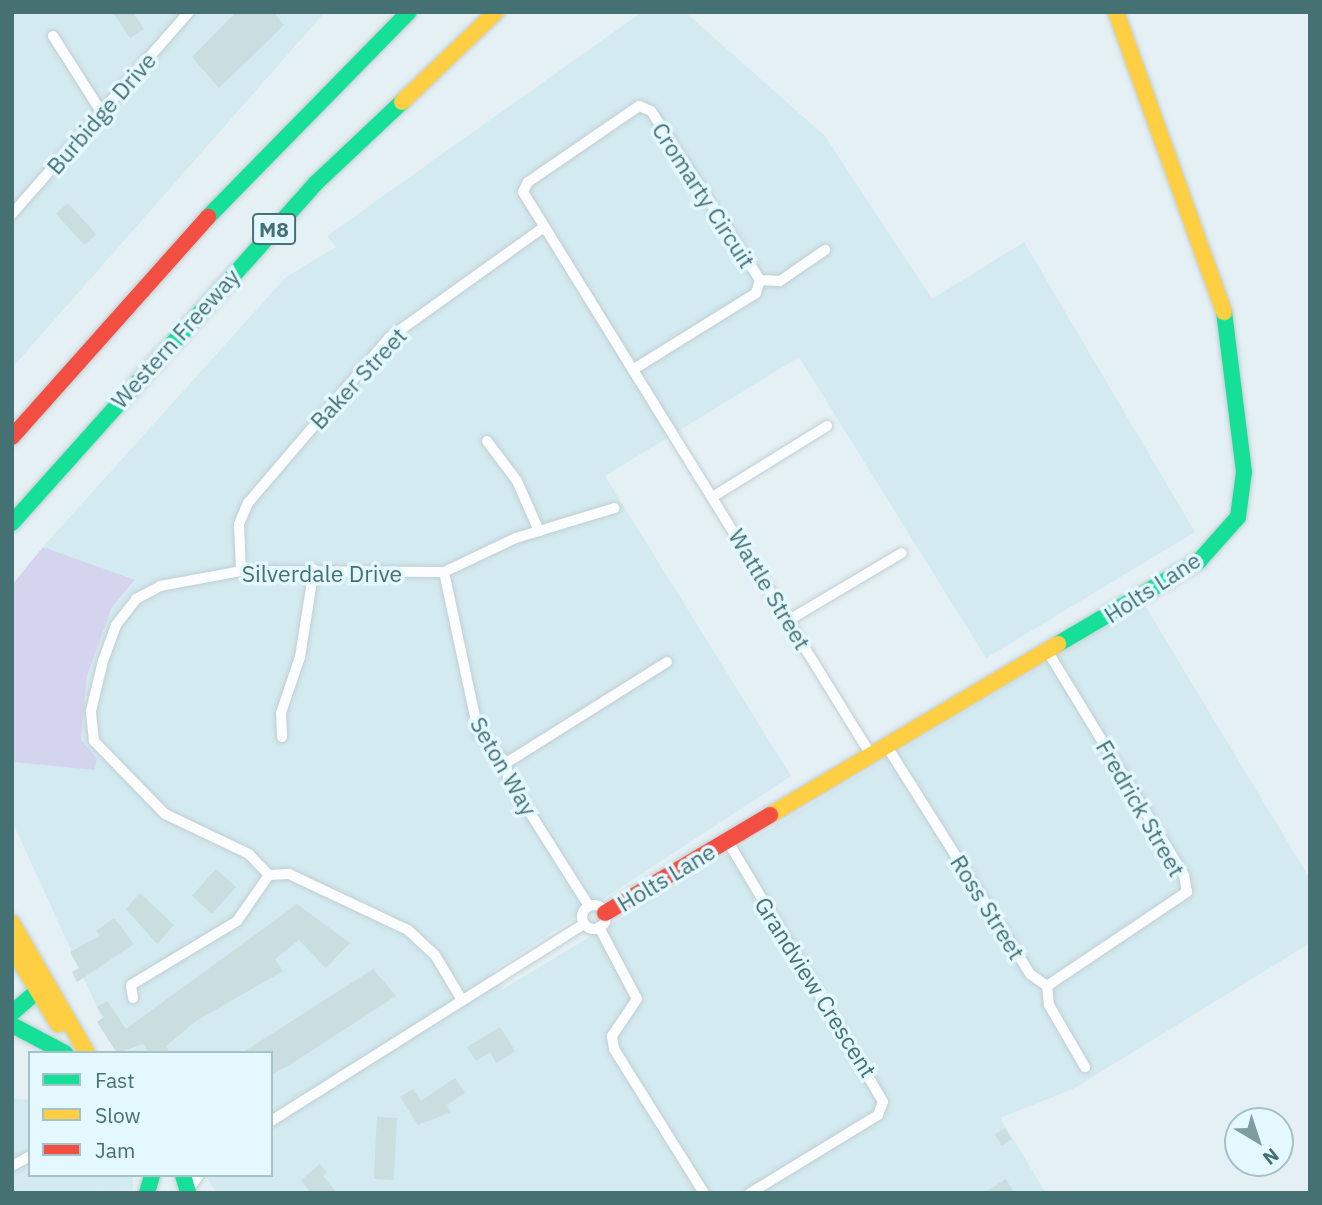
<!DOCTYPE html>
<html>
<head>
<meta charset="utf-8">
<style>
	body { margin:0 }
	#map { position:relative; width:1322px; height:1205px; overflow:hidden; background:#e5f0f5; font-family:"IBM Plex Sans",sans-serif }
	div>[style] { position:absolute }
	.residential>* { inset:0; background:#d3eaf0 }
	.green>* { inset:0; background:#d5d4ee }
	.building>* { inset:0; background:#cadddf; transform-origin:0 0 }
	.roads { filter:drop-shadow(0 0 2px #c1ced1) drop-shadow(0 0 2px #c1ced1) }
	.street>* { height:10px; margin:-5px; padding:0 5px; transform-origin:5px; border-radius:5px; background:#fbfdfe }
	.street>.ring { margin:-5px; padding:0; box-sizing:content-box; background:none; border:10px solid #fbfdfe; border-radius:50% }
	.fast>* { height:16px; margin:-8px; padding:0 8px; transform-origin:8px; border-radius:8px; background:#16e098 }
	.slow>* { height:16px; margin:-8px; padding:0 8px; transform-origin:8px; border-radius:8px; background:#ffcf43 }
	.jam>* { height:16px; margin:-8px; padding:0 8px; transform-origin:8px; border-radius:8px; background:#f24e42 }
	span { translate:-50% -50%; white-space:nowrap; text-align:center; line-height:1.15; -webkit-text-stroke:7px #e4f8ff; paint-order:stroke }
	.shield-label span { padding:2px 5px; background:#e4f8ff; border:2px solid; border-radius:5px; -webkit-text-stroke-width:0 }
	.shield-label { font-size:21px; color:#467172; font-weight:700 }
	.street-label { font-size:23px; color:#467172 }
	.frame { position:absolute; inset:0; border:14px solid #467172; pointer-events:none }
	.legend { position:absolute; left:28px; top:1051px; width:245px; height:126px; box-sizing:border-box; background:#e4f8ff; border:2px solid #a5c2c7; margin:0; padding:9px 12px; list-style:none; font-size:21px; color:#467172 }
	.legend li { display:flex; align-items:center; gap:14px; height:35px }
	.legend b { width:35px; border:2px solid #a5c2c7 }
	.north { position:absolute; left:1224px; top:1107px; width:70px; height:70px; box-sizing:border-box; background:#e4f8ff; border:2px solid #a5c2c7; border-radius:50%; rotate:141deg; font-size:19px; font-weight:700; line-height:28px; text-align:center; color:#467172 }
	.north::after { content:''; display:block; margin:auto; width:24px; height:32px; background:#7e9da0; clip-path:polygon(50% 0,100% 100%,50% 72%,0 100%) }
</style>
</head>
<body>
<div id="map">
	<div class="residential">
		<i style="clip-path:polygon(12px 12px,325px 12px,12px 368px)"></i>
		<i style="clip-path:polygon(642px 12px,685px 12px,825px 136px,932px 299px,1024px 242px,1195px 532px,986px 658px,799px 357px,605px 476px,791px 776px,493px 971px,503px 989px,1144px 604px,1310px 879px,1310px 943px,1073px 1089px,1000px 1118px,1046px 1193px,217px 1193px,205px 1175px,271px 1175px,271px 1053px,118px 1053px,12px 821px,12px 762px,95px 769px,97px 757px,81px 740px,87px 676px,112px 607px,135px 581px,43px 547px,286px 277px,336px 247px,327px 236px)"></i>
		<i style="clip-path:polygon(12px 1098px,30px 1100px,30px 1175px,133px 1175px,133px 1190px,12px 1193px)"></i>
	</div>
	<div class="green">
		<i style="clip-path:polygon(43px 547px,135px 580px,112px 607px,87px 676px,81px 740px,97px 758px,95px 770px,12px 762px,12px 585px)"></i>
	</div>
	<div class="building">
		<i style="clip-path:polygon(113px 12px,133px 12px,144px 29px,130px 38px)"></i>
		<i style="clip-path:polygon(236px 12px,273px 12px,284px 25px,219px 88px,192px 57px)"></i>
		<i style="left:68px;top:203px;width:42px;height:16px;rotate:48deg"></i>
		<i style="left:216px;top:869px;width:27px;height:36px;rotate:42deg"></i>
		<i style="clip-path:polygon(140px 893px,174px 925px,157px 944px,126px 909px)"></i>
		<i style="clip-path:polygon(297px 904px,350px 943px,326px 968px,299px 940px,275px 959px,283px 971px,196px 1021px,166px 1046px,170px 1053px,149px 1053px,143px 1044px,117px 1053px,97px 1022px,104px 1017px,97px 1007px,107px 1001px,126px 1029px)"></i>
		<i style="clip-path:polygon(114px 918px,134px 944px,77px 982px,72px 972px,79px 968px,70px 952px,100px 936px,96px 931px)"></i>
		<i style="clip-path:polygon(373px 969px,396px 996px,291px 1064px,271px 1075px,271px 1053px,242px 1053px)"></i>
		<i style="clip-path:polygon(500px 1027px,515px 1051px,496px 1063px,490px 1052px,476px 1061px,467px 1047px)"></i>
		<i style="clip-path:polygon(455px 1078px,465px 1093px,447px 1105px,451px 1112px,418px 1125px,400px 1097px,413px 1089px,421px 1101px)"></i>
		<i style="left:377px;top:1117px;width:20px;height:62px;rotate:3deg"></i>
		<i style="left:1005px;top:1128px;width:13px;height:12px;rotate:58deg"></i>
		<i style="clip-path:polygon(320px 1164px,327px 1172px,323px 1176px,337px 1193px,311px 1193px,301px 1180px)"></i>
		<i style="clip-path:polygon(1006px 1179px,1014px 1193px,983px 1193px)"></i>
	</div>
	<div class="roads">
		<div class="street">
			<i style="left:53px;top:36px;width:91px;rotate:57.5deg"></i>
			<i style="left:12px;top:214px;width:269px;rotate:-48.8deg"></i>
			<i style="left:760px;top:280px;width:201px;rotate:-122.8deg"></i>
			<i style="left:651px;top:111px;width:13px;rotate:-157deg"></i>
			<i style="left:639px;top:106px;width:135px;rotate:145.6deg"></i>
			<i style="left:528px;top:182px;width:11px;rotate:117deg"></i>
			<i style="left:523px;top:192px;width:662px;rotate:58.28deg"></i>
			<i style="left:760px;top:280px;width:20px;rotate:3deg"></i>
			<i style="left:780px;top:281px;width:55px;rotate:-34.6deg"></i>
			<i style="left:634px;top:369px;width:144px;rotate:-31.9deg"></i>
			<i style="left:756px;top:293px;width:14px;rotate:-73deg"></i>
			<i style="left:487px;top:441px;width:50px;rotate:53.1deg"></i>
			<i style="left:517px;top:481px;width:55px;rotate:66.3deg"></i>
			<i style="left:714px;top:496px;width:133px;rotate:-31.8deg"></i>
			<i style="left:241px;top:571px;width:47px;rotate:-92.4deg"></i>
			<i style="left:239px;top:524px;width:23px;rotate:-67deg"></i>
			<i style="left:248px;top:503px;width:217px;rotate:-49.5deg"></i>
			<i style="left:389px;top:338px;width:187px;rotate:-35.6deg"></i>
			<i style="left:444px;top:572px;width:163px;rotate:77.9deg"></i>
			<i style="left:478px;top:731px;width:43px;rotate:48.8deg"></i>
			<i style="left:506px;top:763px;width:15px;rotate:82deg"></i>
			<i style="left:508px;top:778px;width:151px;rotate:57.7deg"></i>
			<i style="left:789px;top:620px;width:131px;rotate:-30.7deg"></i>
			<i style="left:282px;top:737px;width:24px;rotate:-92deg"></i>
			<i style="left:281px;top:713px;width:59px;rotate:-71.3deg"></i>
			<i style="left:300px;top:657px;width:89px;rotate:-81deg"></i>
			<i style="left:886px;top:745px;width:271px;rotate:57.8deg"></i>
			<i style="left:1030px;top:974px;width:21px;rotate:35deg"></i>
			<i style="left:1047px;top:986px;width:19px;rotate:84deg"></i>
			<i style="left:1049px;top:1005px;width:72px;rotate:59.9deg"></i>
			<i style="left:506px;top:763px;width:190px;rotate:-32.1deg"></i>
			<i style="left:727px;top:840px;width:305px;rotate:59.2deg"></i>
			<i style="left:883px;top:1102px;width:14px;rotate:111deg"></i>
			<i style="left:878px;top:1115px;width:150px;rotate:148.6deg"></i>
			<i style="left:269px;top:875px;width:29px;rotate:-134deg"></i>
			<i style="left:249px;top:854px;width:93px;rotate:-154.5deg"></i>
			<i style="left:165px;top:814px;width:102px;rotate:-134.2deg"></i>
			<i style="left:94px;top:741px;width:30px;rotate:-96deg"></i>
			<i style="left:91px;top:711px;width:51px;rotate:-76.5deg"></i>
			<i style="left:103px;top:661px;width:38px;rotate:-70deg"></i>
			<i style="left:116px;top:625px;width:33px;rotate:-52deg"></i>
			<i style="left:136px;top:599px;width:27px;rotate:-28deg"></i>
			<i style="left:160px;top:586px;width:82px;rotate:-10.5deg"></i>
			<i style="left:241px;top:571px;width:203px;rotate:0.3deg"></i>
			<i style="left:444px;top:572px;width:80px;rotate:-25.3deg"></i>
			<i style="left:516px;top:538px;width:103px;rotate:-16.9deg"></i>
			<i style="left:269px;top:875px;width:20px;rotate:-3deg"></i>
			<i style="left:289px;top:874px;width:132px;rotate:25.2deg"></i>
			<i style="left:408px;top:930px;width:37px;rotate:43deg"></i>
			<i style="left:435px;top:955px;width:52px;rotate:59deg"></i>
			<i class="ring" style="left:582px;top:905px;width:14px;height:14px"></i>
			<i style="left:599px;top:927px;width:81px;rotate:62.2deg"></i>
			<i style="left:637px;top:999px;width:45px;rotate:124deg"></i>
			<i style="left:612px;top:1036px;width:13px;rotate:81deg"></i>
			<i style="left:614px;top:1049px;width:170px;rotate:58deg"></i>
			<i style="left:1047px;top:986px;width:169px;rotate:-33.9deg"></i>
			<i style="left:1187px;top:892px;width:17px;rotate:-100deg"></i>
			<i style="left:1184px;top:875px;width:261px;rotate:-121.4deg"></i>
			<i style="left:133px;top:998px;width:13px;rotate:-99deg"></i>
			<i style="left:131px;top:985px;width:124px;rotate:-31.1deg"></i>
			<i style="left:237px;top:921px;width:56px;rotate:-55.2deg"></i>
			<i style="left:271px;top:1121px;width:370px;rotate:-32.2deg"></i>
			<i style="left:12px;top:1166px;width:21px;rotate:-29deg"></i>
			<i style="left:189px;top:1188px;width:16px;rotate:-52deg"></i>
		</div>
		<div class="fast">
			<i style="left:208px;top:217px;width:287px;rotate:-45.6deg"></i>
			<i style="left:12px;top:523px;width:456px;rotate:-48.2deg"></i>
			<i style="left:316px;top:183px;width:118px;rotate:-43.3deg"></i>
			<i style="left:1058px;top:644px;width:164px;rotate:-30.5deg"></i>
			<i style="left:1199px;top:561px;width:59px;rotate:-48.4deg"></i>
			<i style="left:1238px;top:517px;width:45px;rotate:-82.4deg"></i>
			<i style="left:1244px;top:472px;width:161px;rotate:-97.1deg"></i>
			<i style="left:12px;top:1013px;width:43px;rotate:-41.2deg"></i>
			<i style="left:12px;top:1025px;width:60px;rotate:27.8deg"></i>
			<i style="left:183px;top:1175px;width:19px;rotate:74deg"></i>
			<i style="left:147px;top:1193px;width:19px;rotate:-74deg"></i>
		</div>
		<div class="slow">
			<i style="left:1116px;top:12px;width:319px;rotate:70.2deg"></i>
			<i style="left:402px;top:102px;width:130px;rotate:-43.8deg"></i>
			<i style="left:770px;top:815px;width:335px;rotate:-30.7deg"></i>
			<i style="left:12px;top:923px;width:150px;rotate:60deg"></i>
			<i style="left:12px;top:948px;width:89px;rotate:58.8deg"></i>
		</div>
		<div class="jam">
			<i style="left:12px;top:437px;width:295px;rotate:-48.3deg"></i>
			<i style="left:605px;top:913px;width:192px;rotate:-30.7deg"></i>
		</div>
	</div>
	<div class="shield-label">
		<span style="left:274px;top:229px">M8</span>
	</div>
	<div class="street-label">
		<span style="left:101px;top:113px;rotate:-49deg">Burbidge Drive</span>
		<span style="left:704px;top:195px;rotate:57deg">Cromarty Circuit</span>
		<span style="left:175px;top:338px;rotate:-48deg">Western Freeway</span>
		<span style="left:358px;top:378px;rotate:-47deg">Baker Street</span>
		<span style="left:322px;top:573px">Silverdale Drive</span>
		<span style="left:1152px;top:587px;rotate:-33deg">Holts Lane</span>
		<span style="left:770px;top:589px;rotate:59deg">Wattle Street</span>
		<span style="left:504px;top:766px;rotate:60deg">Seton Way</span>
		<span style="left:1141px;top:808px;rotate:60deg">Fredrick Street</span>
		<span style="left:666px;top:877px;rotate:-31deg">Holts Lane</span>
		<span style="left:988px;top:907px;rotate:58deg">Ross Street</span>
		<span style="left:816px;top:987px;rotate:58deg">Grandview Crescent</span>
	</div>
	<div class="frame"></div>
	<ul class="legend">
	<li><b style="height:9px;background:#16e098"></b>Fast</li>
	<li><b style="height:9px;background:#ffcf43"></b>Slow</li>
	<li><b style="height:9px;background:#f24e42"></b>Jam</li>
	</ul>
	<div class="north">N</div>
</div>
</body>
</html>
